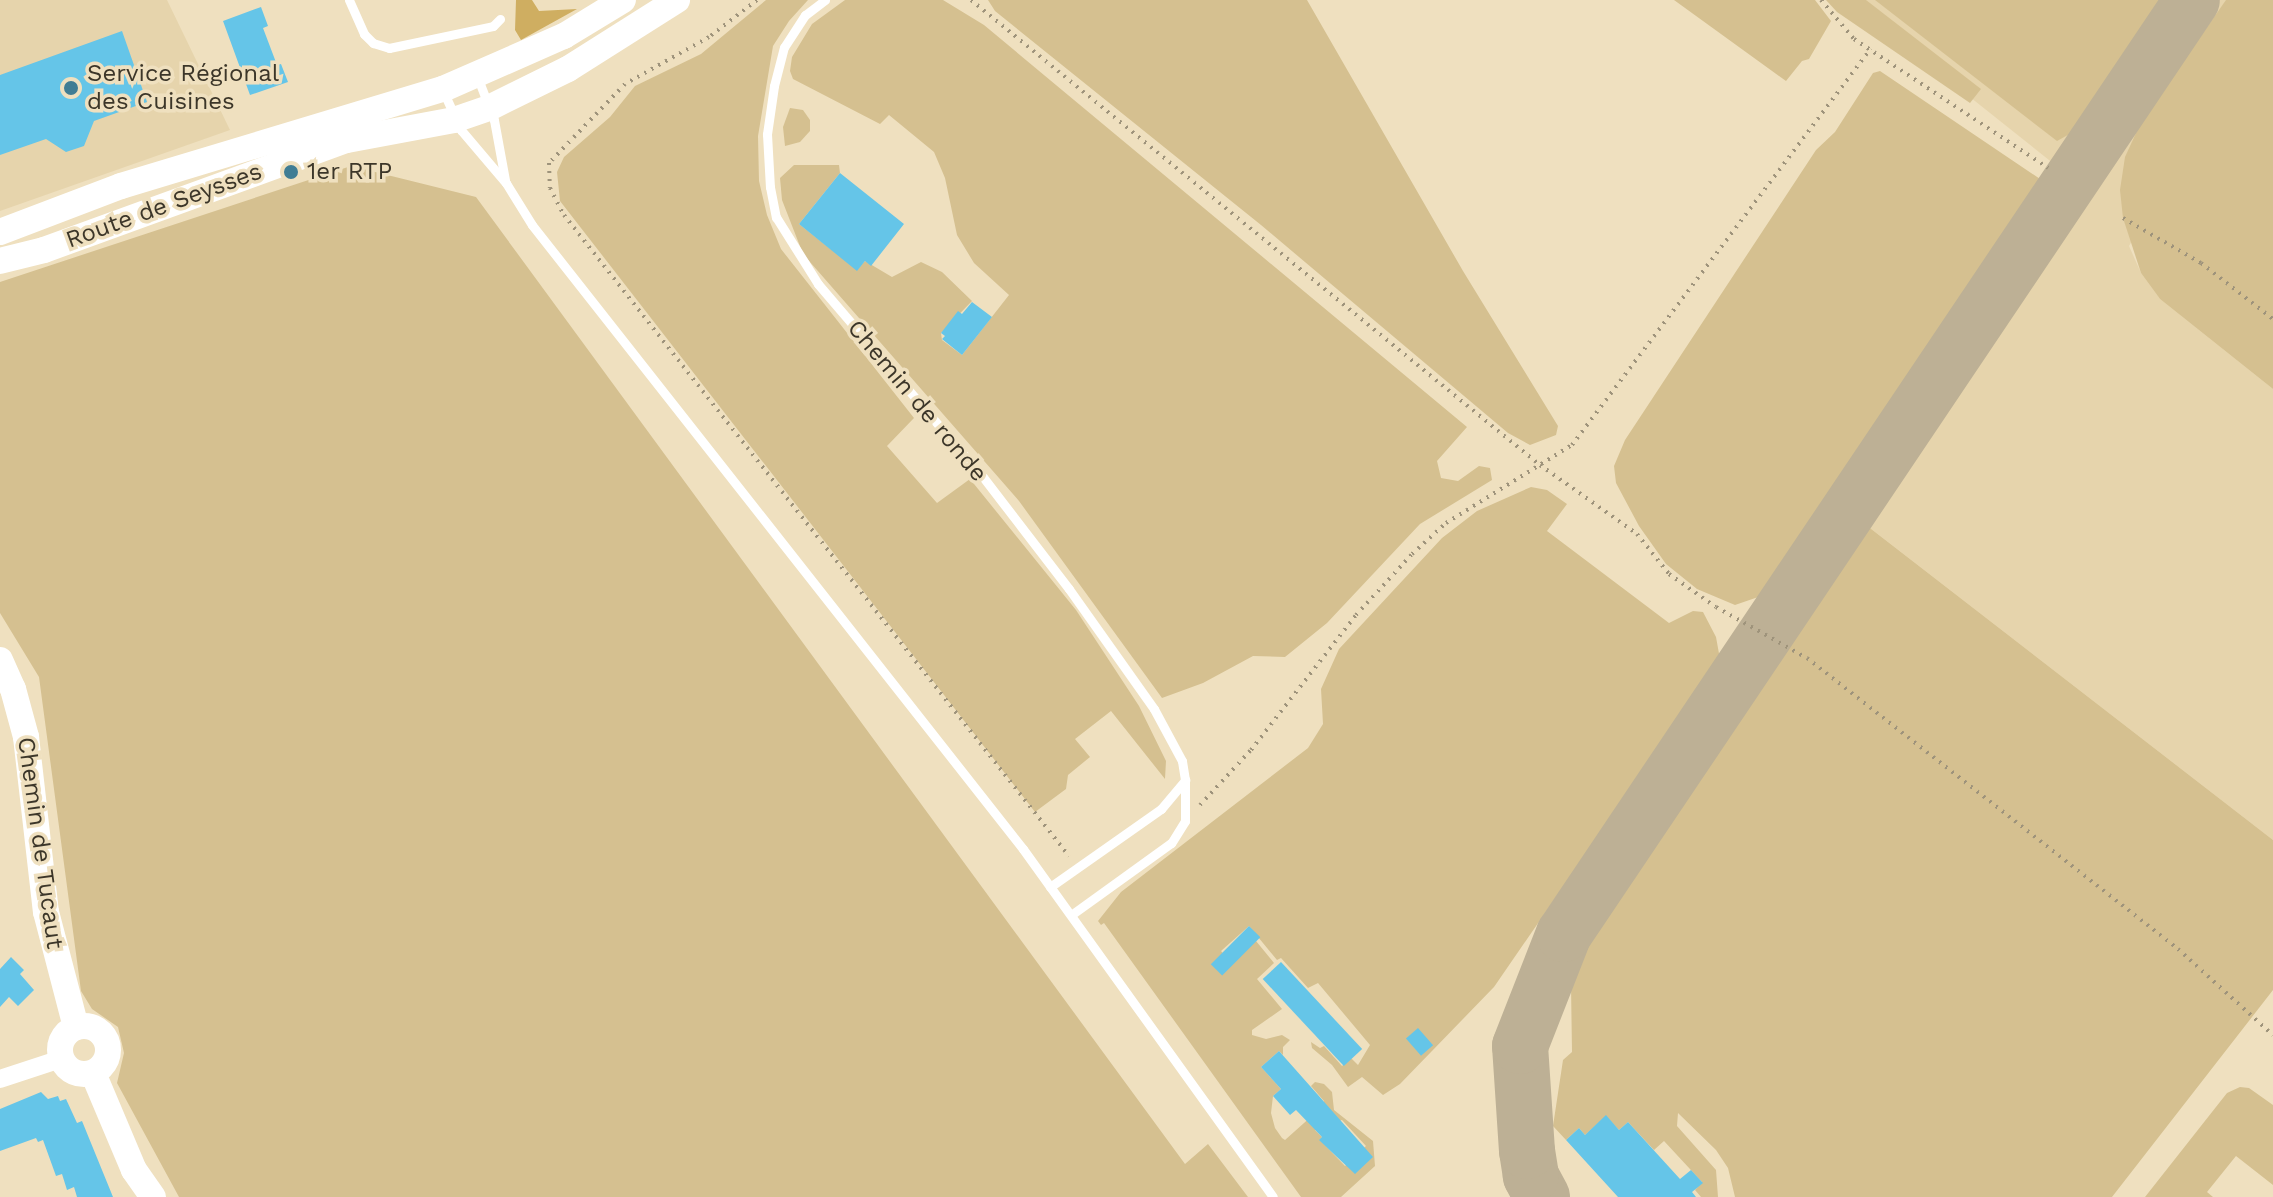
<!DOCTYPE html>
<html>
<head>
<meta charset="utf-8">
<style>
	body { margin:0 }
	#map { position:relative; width:2273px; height:1197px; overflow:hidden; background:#efe0bf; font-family:"Work Sans",sans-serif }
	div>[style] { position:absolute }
	.built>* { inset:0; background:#e6d4ac }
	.green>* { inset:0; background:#d5c090 }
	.forest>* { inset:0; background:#cfae61 }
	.taxiway>* { height:56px; margin:-28px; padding:0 28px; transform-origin:28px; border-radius:28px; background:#bdb095 }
	.building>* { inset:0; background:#65c5e8; transform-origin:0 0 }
	.path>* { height:4px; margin-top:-2px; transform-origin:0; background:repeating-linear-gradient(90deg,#9e937b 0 2px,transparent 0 8px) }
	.lane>* { height:9px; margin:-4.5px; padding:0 4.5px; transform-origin:4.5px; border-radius:4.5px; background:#fff }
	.street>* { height:18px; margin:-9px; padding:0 9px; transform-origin:9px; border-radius:9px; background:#fff }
	.secondary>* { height:26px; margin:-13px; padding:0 13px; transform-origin:13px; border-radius:13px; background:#fff }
	.secondary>.ring { margin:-13px; padding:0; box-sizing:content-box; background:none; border:26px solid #fff; border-radius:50% }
	.dots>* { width:22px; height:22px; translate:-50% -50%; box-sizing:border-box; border:4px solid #efe0bf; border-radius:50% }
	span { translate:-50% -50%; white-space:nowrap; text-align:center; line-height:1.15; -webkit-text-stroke:7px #efe0bf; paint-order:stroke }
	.poi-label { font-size:24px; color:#3c3629 }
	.left { translate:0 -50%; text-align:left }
	.street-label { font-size:24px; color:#3c3629 }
</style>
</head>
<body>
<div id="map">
	<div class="built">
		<i style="clip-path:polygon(0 0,167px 0,230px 130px,0 211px)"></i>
		<i style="clip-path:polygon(1848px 0,2273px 0,2129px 246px,2141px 273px,2160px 299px,2273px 389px,2273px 840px,1830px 497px,2054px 164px)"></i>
	</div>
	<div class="green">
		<i style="clip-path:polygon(766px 0,808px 0,789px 21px,773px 46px,758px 136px,759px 181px,767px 215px,781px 249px,914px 418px,887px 446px,937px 503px,970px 479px,1076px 610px,1139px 706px,1166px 761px,1165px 779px,1111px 711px,1075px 739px,1090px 757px,1068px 775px,1066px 789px,1035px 812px,560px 201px,557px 172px,564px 157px,610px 117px,635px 86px,701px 54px)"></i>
		<i style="clip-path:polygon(845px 0,943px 0,984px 25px,1467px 427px,1437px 461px,1441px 478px,1458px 481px,1479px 466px,1490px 468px,1492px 480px,1420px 524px,1327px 623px,1285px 657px,1253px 656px,1203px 683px,1162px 698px,1019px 501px,803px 254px,782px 200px,780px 178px,794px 165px,839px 165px,840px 173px,799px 224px,857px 270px,865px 261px,892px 277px,921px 262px,942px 272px,972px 301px,941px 333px,942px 340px,962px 355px,1009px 295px,974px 263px,957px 235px,945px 178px,934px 152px,889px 115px,880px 124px,793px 79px,790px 71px,792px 57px,812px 24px)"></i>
		<i style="clip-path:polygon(988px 0,1307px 0,1463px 271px,1558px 426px,1556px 435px,1530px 445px,1508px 433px,1261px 225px,995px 11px)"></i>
		<i style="clip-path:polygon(1674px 0,1815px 0,1831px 21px,1809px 59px,1802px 61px,1786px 81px)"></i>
		<i style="clip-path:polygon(1826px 0,1866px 0,1981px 89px,1970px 103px,1837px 12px)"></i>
		<i style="clip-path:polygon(1875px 0,2164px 0,2075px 131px,2057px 141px)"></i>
		<i style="clip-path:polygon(2226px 0,2273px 0,2273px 389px,2160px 299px,2141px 273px,2123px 218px,2120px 190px,2125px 157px,2142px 120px)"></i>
		<i style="clip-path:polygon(1880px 71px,2043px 181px,1764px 595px,1735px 605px,1697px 589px,1666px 564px,1639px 526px,1616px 483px,1614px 466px,1625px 440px,1816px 150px,1835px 132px,1873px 73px)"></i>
		<i style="clip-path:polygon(790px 108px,803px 110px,810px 120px,810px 131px,800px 142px,785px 146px,783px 127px)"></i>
		<i style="clip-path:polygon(351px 166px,476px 197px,1185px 1164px,1208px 1144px,1248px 1197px,179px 1197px,117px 1083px,124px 1053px,118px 1027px,92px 1009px,81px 991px,39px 677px,0 613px,0 282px)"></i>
		<i style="clip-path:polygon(evenodd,1531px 487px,1547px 490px,1567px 504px,1547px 531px,1669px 623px,1693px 611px,1703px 612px,1716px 637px,1720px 659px,1494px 987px,1400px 1084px,1383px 1095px,1362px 1077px,1348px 1087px,1332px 1065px,1312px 1048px,1311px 1042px,1320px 1048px,1324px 1046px,1342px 1066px,1351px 1058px,1358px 1065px,1370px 1045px,1318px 983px,1308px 988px,1281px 958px,1277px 960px,1249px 926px,1221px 951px,1232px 963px,1256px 941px,1274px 963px,1257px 979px,1282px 1009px,1252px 1030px,1252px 1035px,1266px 1039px,1282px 1035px,1290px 1040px,1283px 1047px,1283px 1055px,1279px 1051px,1261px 1067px,1281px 1089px,1273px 1096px,1271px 1113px,1275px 1128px,1282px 1138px,1285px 1140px,1323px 1106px,1324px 1101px,1311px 1086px,1315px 1082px,1324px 1084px,1332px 1092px,1334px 1110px,1373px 1141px,1375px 1166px,1341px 1197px,1301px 1197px,1104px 923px,1101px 925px,1098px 921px,1121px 892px,1308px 748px,1323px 724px,1321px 689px,1339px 649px,1442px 538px,1477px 511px,1531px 487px,1342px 1120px,1366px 1146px,1345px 1166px,1320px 1140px,1322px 1137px,1315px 1130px,1342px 1120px)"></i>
		<i style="clip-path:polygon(1866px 525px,2273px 840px,2273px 990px,2112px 1197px,1735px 1197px,1728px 1168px,1716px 1150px,1678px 1113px,1677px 1126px,1716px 1170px,1718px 1197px,1701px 1197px,1695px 1190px,1702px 1182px,1664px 1141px,1654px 1150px,1628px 1122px,1619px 1130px,1606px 1116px,1585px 1135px,1579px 1128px,1566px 1140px,1553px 1126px,1563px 1060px,1572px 1052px,1571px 986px,1581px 955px)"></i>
		<i style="clip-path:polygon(2240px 1087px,2249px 1088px,2273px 1105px,2273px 1185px,2236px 1156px,2207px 1192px,2213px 1197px,2145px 1197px,2227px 1093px)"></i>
	</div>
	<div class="forest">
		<i style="clip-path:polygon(516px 0,532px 0,539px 11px,577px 9px,521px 40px,515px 30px)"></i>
	</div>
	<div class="taxiway">
		<i style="left:1542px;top:1197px;width:24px;rotate:-118deg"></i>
		<i style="left:1531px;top:1176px;width:25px;rotate:-99deg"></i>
		<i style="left:1527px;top:1151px;width:105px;rotate:-93.8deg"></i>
		<i style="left:1520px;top:1046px;width:120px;rotate:-68.6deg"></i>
		<i style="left:1564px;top:934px;width:1125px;rotate:-56.08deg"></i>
	</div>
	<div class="building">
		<i style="clip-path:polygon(261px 7px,268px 26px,263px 28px,277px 65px,281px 64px,288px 82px,250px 95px,223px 21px)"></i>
		<i style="clip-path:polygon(122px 31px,147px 102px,94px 121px,84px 146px,66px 152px,46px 139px,0 155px,0 75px)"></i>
		<i style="clip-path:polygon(840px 173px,904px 224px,871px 266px,865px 261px,857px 271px,799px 224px)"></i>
		<i style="clip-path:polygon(972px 302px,992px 317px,962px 355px,942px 339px,945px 336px,941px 333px,958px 311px,962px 314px)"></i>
		<i style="left:1249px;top:926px;width:16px;height:54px;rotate:45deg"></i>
		<i style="clip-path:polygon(11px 957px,24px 970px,20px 974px,34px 990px,18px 1006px,9px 997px,0 1007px,0 969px)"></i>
		<i style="left:1281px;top:962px;width:119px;height:25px;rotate:47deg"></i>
		<i style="left:1418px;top:1028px;width:23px;height:16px;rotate:49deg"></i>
		<i style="clip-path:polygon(1279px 1051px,1373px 1157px,1355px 1174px,1319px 1140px,1322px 1137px,1296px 1110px,1290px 1115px,1273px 1096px,1281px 1089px,1261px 1067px)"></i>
		<i style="clip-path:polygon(41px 1092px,48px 1099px,58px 1096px,60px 1101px,66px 1099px,77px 1123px,82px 1121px,113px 1197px,77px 1197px,74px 1187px,67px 1190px,62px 1174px,56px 1176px,43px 1140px,38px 1142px,36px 1138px,0 1151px,0 1109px)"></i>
		<i style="clip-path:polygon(1606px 1115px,1619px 1130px,1628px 1122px,1680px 1179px,1691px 1170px,1703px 1183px,1692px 1192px,1696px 1197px,1618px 1197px,1566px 1140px,1579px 1128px,1585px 1135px)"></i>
	</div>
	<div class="path">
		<i style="left:757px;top:0;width:61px;rotate:142.4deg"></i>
		<i style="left:709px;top:37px;width:96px;rotate:150.8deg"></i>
		<i style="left:625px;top:84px;width:110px;rotate:133.9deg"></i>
		<i style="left:549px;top:163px;width:25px;rotate:88deg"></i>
		<i style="left:550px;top:188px;width:30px;rotate:63deg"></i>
		<i style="left:564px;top:215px;width:816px;rotate:51.77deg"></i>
		<i style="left:971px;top:0;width:735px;rotate:39.26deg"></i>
		<i style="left:1540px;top:465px;width:119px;rotate:35.4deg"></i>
		<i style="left:1637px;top:534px;width:51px;rotate:51.3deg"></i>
		<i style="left:1669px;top:574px;width:57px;rotate:35.1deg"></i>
		<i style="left:1716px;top:607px;width:104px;rotate:29.3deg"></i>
		<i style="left:1807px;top:658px;width:472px;rotate:38.1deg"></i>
		<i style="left:2178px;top:949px;width:128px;rotate:42.2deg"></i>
		<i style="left:1821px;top:0;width:51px;rotate:49.8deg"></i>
		<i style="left:1854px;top:39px;width:233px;rotate:33.6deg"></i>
		<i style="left:2123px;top:218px;width:90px;rotate:30deg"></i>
		<i style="left:2201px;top:263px;width:91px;rotate:37.9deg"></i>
		<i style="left:1200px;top:805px;width:75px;rotate:-47.2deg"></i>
		<i style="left:1251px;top:750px;width:171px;rotate:-52.1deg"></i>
		<i style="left:1356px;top:615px;width:83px;rotate:-47.4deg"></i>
		<i style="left:1412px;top:554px;width:46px;rotate:-42.4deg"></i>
		<i style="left:1446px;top:523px;width:148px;rotate:-31.8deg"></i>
		<i style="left:1572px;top:445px;width:496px;rotate:-53deg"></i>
	</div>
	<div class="lane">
		<i style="left:349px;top:0;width:37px;rotate:66deg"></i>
		<i style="left:364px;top:34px;width:13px;rotate:45deg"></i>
		<i style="left:373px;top:43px;width:17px;rotate:17deg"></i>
		<i style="left:389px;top:48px;width:106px;rotate:-11.9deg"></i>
		<i style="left:493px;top:26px;width:10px;rotate:-45deg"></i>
		<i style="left:825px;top:0;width:25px;rotate:143deg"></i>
		<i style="left:805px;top:15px;width:38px;rotate:123deg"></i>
		<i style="left:784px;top:47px;width:40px;rotate:104.4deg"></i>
		<i style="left:774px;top:86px;width:49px;rotate:98.3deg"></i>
		<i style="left:767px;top:134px;width:53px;rotate:86.8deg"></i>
		<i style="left:770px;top:187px;width:31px;rotate:79deg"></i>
		<i style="left:776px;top:217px;width:79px;rotate:57.9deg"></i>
		<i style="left:818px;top:284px;width:254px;rotate:49.5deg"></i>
		<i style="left:983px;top:477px;width:141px;rotate:52.5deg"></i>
		<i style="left:1069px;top:589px;width:147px;rotate:54.7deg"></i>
		<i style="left:1154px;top:709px;width:59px;rotate:61.7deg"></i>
		<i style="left:1182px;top:761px;width:19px;rotate:81deg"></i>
		<i style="left:477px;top:76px;width:47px;rotate:68.9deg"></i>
		<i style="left:494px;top:120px;width:61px;rotate:79.6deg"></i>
		<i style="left:444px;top:93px;width:41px;rotate:65.3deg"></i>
		<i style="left:461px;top:130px;width:70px;rotate:49.7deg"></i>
		<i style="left:506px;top:183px;width:49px;rotate:58.2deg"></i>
		<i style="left:532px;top:225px;width:794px;rotate:51.8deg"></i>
		<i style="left:1023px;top:849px;width:428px;rotate:54.3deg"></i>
		<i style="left:1050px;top:887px;width:136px;rotate:-35.1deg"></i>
		<i style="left:1161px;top:809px;width:38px;rotate:-50deg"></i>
		<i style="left:1185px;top:780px;width:41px;rotate:90deg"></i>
		<i style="left:1185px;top:821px;width:26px;rotate:122deg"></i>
		<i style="left:1171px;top:843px;width:123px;rotate:144.2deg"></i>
	</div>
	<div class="street">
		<i style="left:0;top:1079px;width:64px;rotate:-18.2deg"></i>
	</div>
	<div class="secondary">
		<i style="left:0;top:232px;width:129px;rotate:-20.8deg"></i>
		<i style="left:121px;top:186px;width:336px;rotate:-16.8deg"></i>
		<i style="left:443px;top:89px;width:132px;rotate:-23.7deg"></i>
		<i style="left:564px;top:36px;width:69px;rotate:-31.4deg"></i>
		<i style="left:0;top:261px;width:45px;rotate:-14deg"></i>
		<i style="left:44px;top:250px;width:322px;rotate:-20deg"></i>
		<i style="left:347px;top:140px;width:109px;rotate:-10.6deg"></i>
		<i style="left:454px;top:120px;width:37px;rotate:-19deg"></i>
		<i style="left:489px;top:108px;width:88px;rotate:-26.3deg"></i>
		<i style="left:568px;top:69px;width:129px;rotate:-32.3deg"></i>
		<i style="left:0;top:660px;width:32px;rotate:66deg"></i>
		<i style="left:13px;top:689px;width:50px;rotate:74.8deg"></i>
		<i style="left:26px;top:737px;width:176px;rotate:83.5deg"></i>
		<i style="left:46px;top:912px;width:119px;rotate:75.4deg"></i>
		<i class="ring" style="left:60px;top:1026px;width:22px;height:22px"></i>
		<i style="left:93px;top:1073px;width:105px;rotate:67.1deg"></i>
		<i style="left:134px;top:1170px;width:33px;rotate:55deg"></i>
	</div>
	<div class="dots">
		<i style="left:71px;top:88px;background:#407d94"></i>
		<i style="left:291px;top:172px;background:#407d94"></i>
	</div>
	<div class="poi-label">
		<span class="left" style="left:87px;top:88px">Service Régional<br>des Cuisines</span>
		<span class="left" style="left:307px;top:172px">1er RTP</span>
	</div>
	<div class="street-label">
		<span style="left:164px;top:206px;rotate:-20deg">Route de Seysses</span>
		<span style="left:917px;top:401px;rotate:50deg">Chemin de ronde</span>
		<span style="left:40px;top:843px;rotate:82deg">Chemin de Tucaut</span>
	</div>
</div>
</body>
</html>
